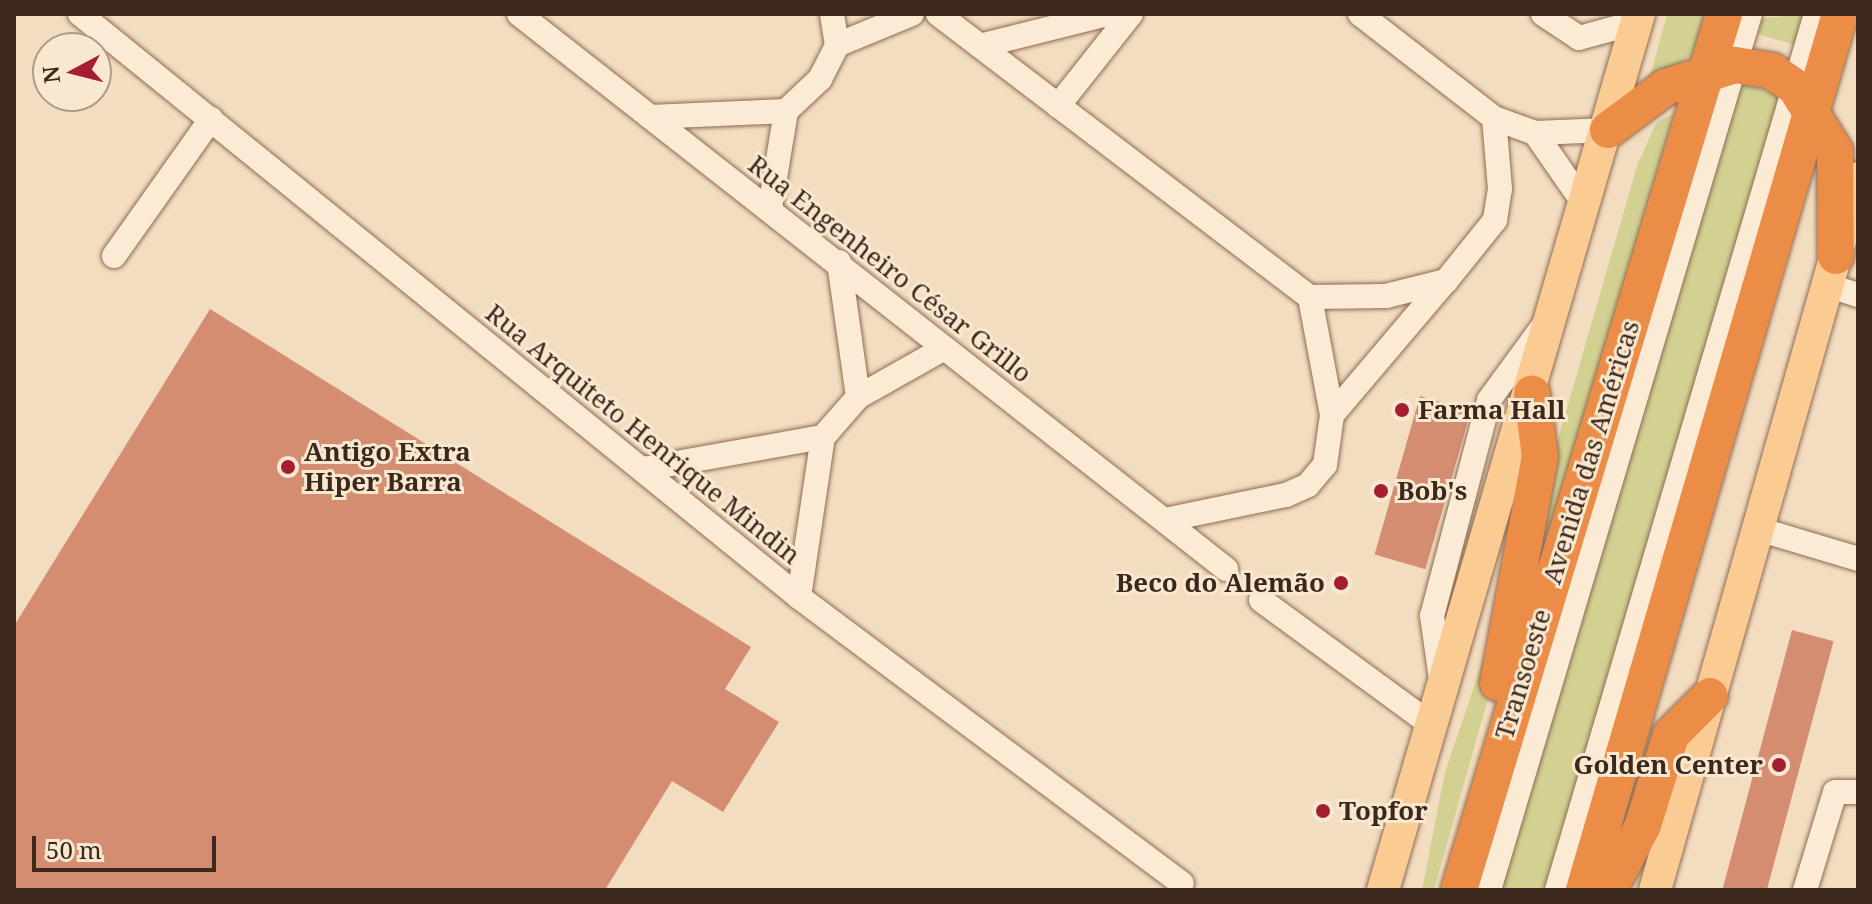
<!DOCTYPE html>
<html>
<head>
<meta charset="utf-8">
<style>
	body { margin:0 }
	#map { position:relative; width:1872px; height:904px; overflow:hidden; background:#f3ddc0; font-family:"Noto Serif",serif }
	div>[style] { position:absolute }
	.green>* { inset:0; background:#d2d192 }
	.building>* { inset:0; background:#d58d71; transform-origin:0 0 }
	.roads { filter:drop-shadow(0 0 2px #8e6c55) drop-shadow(0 0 2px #8e6c55) }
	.minor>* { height:24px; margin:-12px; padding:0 12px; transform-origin:12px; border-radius:12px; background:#fcebd4 }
	.major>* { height:32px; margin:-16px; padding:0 16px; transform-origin:16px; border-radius:16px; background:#facc93 }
	.highway>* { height:36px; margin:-18px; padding:0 18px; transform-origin:18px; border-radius:18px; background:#ec8d47 }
	.dots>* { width:22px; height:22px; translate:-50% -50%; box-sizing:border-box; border:4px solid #f9e8d0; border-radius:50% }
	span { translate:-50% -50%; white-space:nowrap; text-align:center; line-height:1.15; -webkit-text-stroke:6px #f9e8d0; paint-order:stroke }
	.street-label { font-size:26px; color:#3c271c }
	.poi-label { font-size:26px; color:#3c271c; font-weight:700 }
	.left { translate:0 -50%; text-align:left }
	.right { translate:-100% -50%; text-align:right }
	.frame { position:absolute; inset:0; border:16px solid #3c271c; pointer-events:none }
	.north { position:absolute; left:32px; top:32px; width:80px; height:80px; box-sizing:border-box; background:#f9e8d0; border:2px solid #ad9b88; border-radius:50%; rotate:263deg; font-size:22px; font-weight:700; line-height:32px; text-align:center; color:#3c271c }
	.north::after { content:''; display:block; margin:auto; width:28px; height:36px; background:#a41e31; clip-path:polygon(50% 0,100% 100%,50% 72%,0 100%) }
	.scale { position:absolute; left:32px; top:836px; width:184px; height:36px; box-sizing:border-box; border:4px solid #3c271c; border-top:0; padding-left:10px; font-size:24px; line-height:28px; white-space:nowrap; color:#3c271c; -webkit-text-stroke:6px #f9e8d0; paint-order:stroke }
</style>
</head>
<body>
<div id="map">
	<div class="green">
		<i style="clip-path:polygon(1667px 14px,1706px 14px,1692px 55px,1648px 84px)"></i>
		<i style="clip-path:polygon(1809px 14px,1801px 47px,1758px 34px,1762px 18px)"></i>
		<i style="clip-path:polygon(1742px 84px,1784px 96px,1548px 890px,1491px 890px,1730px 89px)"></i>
		<i style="clip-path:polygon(1674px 113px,1522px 627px,1537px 512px,1637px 166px,1656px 123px)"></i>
		<i style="clip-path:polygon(1505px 596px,1500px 656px,1434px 890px,1422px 890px,1445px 772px)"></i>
	</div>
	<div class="building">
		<i style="clip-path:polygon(210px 309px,751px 647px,725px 689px,779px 722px,723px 812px,672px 781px,605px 890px,14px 890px,14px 626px)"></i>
		<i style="left:1420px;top:396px;width:53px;height:165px;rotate:16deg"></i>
		<i style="left:1792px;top:630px;width:43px;height:269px;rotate:15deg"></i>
	</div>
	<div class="roads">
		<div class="minor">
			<i style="left:80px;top:14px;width:926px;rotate:39.04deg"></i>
			<i style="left:799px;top:597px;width:478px;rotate:36.8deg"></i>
			<i style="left:519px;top:14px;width:899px;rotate:38.13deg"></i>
			<i style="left:832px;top:14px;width:31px;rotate:81deg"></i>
			<i style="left:938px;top:14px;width:467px;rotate:37.3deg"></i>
			<i style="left:1360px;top:14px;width:170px;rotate:37.8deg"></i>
			<i style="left:1494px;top:118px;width:44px;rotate:20.1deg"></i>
			<i style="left:1535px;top:133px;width:73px;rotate:-2.4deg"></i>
			<i style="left:1543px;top:14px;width:43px;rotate:33.7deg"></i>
			<i style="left:1579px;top:38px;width:60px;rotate:-15.4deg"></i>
			<i style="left:980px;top:46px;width:131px;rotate:-14.1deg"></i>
			<i style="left:1058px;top:106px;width:117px;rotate:-51.6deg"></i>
			<i style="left:650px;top:117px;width:136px;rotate:-2.5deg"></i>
			<i style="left:1535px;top:133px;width:88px;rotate:55.2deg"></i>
			<i style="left:770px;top:208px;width:98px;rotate:-80.6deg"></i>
			<i style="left:786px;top:111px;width:47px;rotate:-43.3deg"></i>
			<i style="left:820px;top:79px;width:38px;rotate:-63deg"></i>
			<i style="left:837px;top:45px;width:81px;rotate:-22.5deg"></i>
			<i style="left:114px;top:256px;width:168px;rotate:-54.7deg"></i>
			<i style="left:839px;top:262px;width:136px;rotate:82deg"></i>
			<i style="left:1827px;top:285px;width:33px;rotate:18deg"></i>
			<i style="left:1332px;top:415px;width:173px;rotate:-49.7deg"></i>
			<i style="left:643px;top:469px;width:183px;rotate:-10.1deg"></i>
			<i style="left:1165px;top:520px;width:124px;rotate:-11.7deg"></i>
			<i style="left:1286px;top:495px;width:24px;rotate:-24deg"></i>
			<i style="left:1308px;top:485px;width:26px;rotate:-50deg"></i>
			<i style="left:1325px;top:465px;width:50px;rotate:-82deg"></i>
			<i style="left:1332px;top:415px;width:120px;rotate:-100.6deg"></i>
			<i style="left:1310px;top:297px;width:76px;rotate:-0.8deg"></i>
			<i style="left:1386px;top:296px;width:62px;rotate:-14deg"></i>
			<i style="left:1446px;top:281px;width:78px;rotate:-51.2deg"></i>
			<i style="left:1495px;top:220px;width:31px;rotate:-81deg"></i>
			<i style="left:1500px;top:189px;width:71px;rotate:-94.8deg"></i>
			<i style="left:1758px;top:529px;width:104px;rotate:16.7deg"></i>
			<i style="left:799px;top:597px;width:162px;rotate:-81.5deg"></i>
			<i style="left:823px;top:437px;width:53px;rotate:-48.8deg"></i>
			<i style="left:858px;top:397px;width:98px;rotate:-29.5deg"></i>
			<i style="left:1261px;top:600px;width:212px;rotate:36.2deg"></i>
			<i style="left:1441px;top:679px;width:64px;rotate:-98.1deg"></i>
			<i style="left:1432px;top:616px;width:223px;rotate:-75.2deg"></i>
			<i style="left:1489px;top:400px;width:88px;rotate:-53.8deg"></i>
			<i style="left:1489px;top:890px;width:914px;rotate:-73.41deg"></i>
			<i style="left:1557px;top:890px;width:913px;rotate:-73.53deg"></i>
			<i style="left:1805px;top:890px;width:102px;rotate:-73deg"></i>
			<i style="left:1835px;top:792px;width:23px"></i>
		</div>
		<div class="major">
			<i style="left:1383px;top:890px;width:913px;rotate:-73.71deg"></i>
			<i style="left:1655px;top:890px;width:740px;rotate:-74.09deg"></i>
		</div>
		<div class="highway">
			<i style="left:1608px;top:130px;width:72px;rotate:-36.6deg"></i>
			<i style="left:1666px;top:87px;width:72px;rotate:-17.7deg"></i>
			<i style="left:1735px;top:65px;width:37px;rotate:9deg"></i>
			<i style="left:1772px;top:71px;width:28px;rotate:35deg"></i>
			<i style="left:1795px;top:87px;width:75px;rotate:58deg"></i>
			<i style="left:1835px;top:151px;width:105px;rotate:89.5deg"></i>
			<i style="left:1498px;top:683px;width:230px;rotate:-79.5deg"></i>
			<i style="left:1540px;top:457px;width:64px;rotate:-97.2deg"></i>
			<i style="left:1459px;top:890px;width:915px;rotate:-73.17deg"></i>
			<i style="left:1584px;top:890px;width:913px;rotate:-73.71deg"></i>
			<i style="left:1609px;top:890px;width:73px;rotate:-62.4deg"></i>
			<i style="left:1643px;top:825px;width:94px;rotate:-72.7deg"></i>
			<i style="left:1671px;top:735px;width:55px;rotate:-45deg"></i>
		</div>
	</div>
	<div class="dots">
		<i style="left:1402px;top:410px;background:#a41e31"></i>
		<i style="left:288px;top:467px;background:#a41e31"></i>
		<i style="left:1381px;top:491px;background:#a41e31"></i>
		<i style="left:1341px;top:583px;background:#a41e31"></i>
		<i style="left:1779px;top:765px;background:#a41e31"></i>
		<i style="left:1323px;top:811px;background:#a41e31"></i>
	</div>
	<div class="street-label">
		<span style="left:890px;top:269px;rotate:38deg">Rua Engenheiro César Grillo</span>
		<span style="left:643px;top:434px;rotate:39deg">Rua Arquiteto Henrique Mindin</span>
		<span style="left:1591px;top:452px;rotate:-73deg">Avenida das Américas</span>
		<span style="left:1523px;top:674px;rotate:-73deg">Transoeste</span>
	</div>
	<div class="poi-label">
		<span class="left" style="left:1418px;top:410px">Farma Hall</span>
		<span class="left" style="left:304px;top:467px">Antigo Extra<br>Hiper Barra</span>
		<span class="left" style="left:1397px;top:491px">Bob's</span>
		<span class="right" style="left:1325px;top:583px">Beco do Alemão</span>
		<span class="right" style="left:1763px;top:765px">Golden Center</span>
		<span class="left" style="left:1339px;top:811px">Topfor</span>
	</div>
	<div class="frame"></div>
	<div class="north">N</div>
	<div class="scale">50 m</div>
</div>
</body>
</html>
